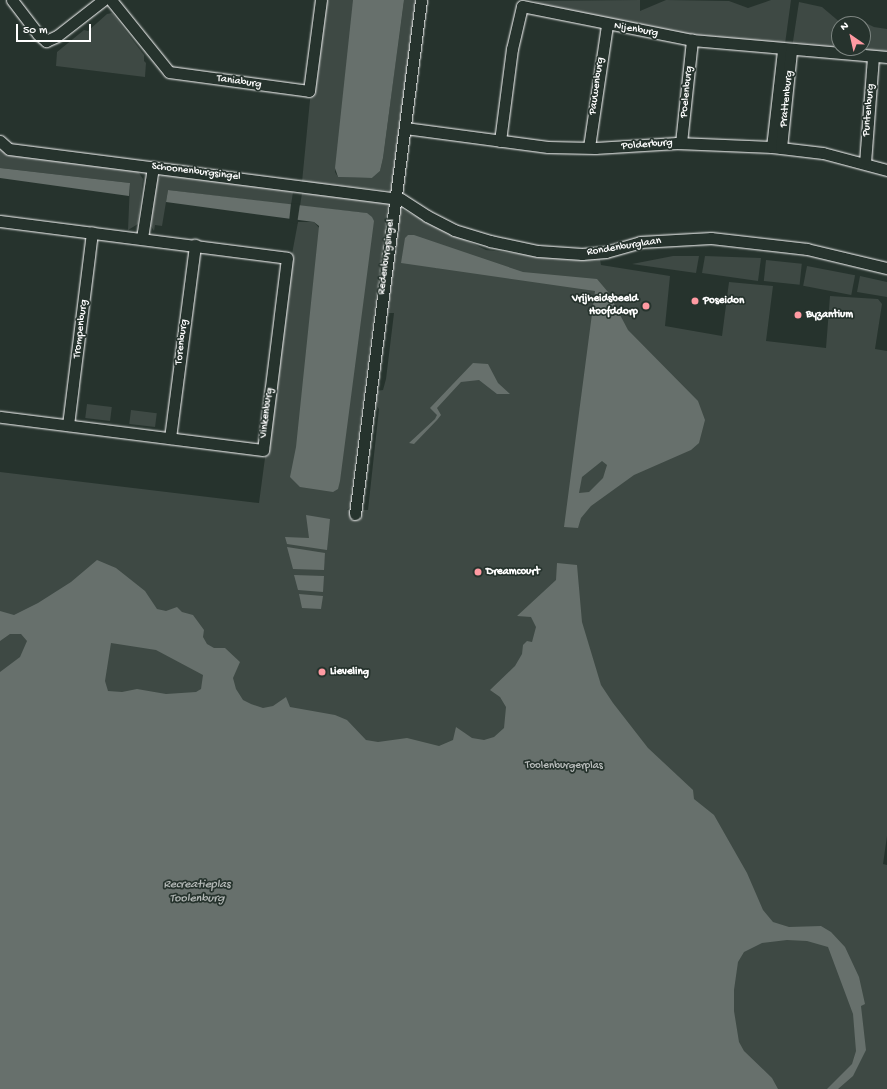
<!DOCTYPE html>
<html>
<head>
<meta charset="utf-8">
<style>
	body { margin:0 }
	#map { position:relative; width:887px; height:1089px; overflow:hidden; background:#26332d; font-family:"Gochi Hand",sans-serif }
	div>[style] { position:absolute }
	.green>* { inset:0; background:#3e4944; transform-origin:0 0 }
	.water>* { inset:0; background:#67706c }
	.pier>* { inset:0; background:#26332d }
	.roads { filter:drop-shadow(0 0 1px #fff) drop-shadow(0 0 1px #fff) }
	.minor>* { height:11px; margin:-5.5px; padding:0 5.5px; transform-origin:5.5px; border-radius:5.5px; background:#26332d }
	.dots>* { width:11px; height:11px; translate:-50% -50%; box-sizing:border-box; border:2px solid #26332d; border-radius:50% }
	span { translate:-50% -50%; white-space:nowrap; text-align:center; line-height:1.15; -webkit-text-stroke:3.5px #26332d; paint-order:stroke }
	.street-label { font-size:11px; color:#fff }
	.poi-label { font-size:11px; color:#fff; font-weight:700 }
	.right { translate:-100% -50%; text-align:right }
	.left { translate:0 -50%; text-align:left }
	.park-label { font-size:11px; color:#bbbfbe }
	.water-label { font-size:12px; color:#b3b8b6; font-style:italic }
	.north { position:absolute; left:831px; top:16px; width:40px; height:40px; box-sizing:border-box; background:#26332d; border:1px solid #7d8581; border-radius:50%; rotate:326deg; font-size:11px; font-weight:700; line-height:16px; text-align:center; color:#fff }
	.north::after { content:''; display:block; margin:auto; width:14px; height:18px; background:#ff9aa2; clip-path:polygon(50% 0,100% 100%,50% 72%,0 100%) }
	.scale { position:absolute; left:16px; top:24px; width:75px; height:18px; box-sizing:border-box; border:2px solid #fff; border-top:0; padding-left:5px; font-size:12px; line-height:14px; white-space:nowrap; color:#fff; -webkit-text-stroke:3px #26332d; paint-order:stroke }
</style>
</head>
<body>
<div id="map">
	<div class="green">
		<i style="clip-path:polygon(326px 0,369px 0,335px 172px,338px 177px,372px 178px,380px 171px,383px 158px,404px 0,415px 0,394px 191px,302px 182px,310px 100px)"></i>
		<i style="clip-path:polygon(640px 0,640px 11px,666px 0,729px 1px,748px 8px,771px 0,791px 0,785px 44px,643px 29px,551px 8px,533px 1px)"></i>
		<i style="clip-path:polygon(799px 2px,822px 7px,842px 24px,839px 24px,839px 48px,863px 48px,863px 24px,851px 24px,851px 16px,874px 27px,887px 29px,887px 53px,792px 48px)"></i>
		<i style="clip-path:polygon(112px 13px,144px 55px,144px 61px,146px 63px,145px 77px,56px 66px,57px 52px,84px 30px,88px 31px,107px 14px)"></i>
		<i style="clip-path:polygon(0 147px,3px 151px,137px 170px,143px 179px,138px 224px,128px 230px,130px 183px,0 168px)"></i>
		<i style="clip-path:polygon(164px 173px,293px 192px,291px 205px,168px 190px,162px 226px,155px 225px,154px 231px,151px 226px,156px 181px)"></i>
		<i style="clip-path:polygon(302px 193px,382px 201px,388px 204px,351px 494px,355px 494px,354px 503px,347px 510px,368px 510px,379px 409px,374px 402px,376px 391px,383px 390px,386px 379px,394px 313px,386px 313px,399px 208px,486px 250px,564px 259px,600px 259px,601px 265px,670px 276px,665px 326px,722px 336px,729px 282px,773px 286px,766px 341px,826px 348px,830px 296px,878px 299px,882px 304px,875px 349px,887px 351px,887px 836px,883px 864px,887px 865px,887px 1089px,0 1089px,0 472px,259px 503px,292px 254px,298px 222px,314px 222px,333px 244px,300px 412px,366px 213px,300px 206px)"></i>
		<i style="clip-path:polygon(673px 256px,699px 256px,696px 273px,632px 264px)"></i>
		<i style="clip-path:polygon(705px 256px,761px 258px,758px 281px,702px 273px)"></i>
		<i style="left:766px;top:260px;width:36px;height:21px;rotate:6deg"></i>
		<i style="left:807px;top:266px;width:49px;height:20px;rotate:11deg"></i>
		<i style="clip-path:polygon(860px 276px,887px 282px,887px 297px,857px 292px)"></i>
		<i style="left:87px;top:404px;width:25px;height:14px;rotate:7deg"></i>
		<i style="left:131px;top:410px;width:26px;height:14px;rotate:7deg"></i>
	</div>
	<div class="water">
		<i style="clip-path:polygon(353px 0,404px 0,383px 158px,380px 171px,372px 178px,338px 177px,335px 168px)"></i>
		<i style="clip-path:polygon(0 168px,130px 183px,129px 196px,0 178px)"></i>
		<i style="clip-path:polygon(168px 190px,367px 213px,372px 217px,374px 221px,340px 481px,338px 489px,333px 492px,300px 487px,290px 477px,296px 447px,319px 226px,314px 222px,166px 202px)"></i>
		<i style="clip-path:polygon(evenodd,408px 235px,414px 235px,523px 272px,597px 279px,608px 292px,628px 330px,698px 401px,705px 420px,699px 443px,691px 450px,634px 475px,591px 506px,581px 518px,578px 528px,564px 527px,595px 291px,401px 263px,405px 238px,408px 235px,602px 461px,607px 465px,603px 478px,589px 492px,579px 493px,582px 477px,602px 461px)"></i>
		<i style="clip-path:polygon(473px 363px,488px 364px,498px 383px,510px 394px,497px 394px,479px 380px,461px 382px,437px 408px,441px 415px,437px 420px,414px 444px,409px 443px,435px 419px,437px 415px,430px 408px)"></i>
		<i style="clip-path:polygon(306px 515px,330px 519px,327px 550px,287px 544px,285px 537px,309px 538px)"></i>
		<i style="clip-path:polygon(287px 547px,325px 553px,324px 570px,293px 569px)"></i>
		<i style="clip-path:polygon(evenodd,97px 560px,116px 568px,145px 591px,157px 609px,166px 611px,177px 607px,182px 612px,193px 615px,204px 630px,203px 637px,207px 644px,214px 648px,225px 648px,240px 662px,233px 678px,236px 689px,243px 700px,251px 704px,263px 708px,273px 706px,286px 697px,290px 707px,335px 715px,347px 720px,366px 740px,378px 742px,407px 738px,439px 746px,453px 740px,456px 727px,472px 738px,484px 740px,494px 737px,504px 728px,506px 707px,500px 697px,490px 690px,515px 666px,522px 654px,523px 645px,527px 641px,532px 642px,536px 627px,531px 617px,517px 616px,556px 580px,557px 563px,577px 565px,582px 622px,601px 685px,613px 703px,648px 748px,693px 790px,694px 799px,714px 815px,747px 873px,763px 910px,773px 922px,789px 927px,821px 926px,831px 932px,845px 947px,859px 977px,865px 1004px,861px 1006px,866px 1050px,853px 1076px,838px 1089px,827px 1089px,852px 1064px,856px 1051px,853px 1014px,828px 947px,807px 941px,787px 940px,762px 943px,744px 952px,738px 962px,734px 990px,734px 1011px,739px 1042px,744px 1051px,772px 1078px,778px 1089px,0 1089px,0 672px,20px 657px,27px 641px,21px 634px,10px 634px,0 641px,0 611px,14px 615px,38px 603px,71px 582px,97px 560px,111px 643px,156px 650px,203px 675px,201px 689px,196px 692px,166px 694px,137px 689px,122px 692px,108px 691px,105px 681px,111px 643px)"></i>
		<i style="clip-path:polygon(294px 575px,324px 576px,323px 592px,298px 590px)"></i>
		<i style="clip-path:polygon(299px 594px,323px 596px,321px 609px,302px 608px)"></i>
	</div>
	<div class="pier">
		<i style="clip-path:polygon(291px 203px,300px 204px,297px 224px,289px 222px)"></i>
	</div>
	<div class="roads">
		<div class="minor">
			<i style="left:12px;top:0;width:43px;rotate:52.6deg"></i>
			<i style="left:38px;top:34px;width:11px;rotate:41deg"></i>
			<i style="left:46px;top:41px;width:12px;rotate:-24deg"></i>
			<i style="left:57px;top:36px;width:58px;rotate:-38deg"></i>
			<i style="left:111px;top:0;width:92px;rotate:51.1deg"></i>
			<i style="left:169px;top:72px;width:141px;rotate:7.7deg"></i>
			<i style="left:309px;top:91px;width:92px;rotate:-82.5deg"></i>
			<i style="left:405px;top:128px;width:144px;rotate:7.6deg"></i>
			<i style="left:548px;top:147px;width:47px;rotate:1.2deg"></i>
			<i style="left:595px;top:148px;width:82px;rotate:-3.5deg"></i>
			<i style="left:677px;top:143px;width:95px;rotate:2.4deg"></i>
			<i style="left:772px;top:147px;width:51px;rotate:6.7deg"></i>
			<i style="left:823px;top:153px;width:66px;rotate:14.9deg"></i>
			<i style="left:0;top:141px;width:12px;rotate:42deg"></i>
			<i style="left:9px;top:149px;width:395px;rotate:7.3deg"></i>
			<i style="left:401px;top:199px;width:31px;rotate:33deg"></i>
			<i style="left:427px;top:216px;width:30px;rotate:27deg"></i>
			<i style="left:454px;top:230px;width:38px;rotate:17deg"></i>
			<i style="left:490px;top:241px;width:49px;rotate:11.8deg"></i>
			<i style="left:538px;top:251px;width:44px;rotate:3.9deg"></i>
			<i style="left:582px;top:254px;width:24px;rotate:-5deg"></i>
			<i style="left:606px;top:252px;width:35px;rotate:-16deg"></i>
			<i style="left:640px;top:242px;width:71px;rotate:-3.2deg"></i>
			<i style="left:711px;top:238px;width:97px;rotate:6.5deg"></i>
			<i style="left:807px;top:249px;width:82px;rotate:13.4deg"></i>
			<i style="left:500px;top:141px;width:93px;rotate:-82.6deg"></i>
			<i style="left:512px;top:49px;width:44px;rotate:-76.9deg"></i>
			<i style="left:522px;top:6px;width:173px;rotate:11.3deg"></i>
			<i style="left:692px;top:40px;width:196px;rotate:5deg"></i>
			<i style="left:681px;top:143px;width:104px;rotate:-83.9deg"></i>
			<i style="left:589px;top:147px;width:123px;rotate:-81.6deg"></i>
			<i style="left:772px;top:147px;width:98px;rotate:-83.5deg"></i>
			<i style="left:781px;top:148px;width:98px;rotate:-84.1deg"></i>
			<i style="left:865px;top:163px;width:107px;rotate:-85.7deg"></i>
			<i style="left:0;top:221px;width:289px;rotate:7.3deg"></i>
			<i style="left:287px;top:258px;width:193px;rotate:97.1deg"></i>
			<i style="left:263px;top:450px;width:265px;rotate:-172.8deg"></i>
			<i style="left:142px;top:238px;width:72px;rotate:-81.2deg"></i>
			<i style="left:68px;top:425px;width:194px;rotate:-82.9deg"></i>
			<i style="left:170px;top:438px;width:195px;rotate:-82.6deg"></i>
			<i style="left:355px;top:514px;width:518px;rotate:-82.68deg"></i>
		</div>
	</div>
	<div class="dots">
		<i style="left:695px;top:301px;background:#ff9aa2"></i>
		<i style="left:646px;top:306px;background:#ff9aa2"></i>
		<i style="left:798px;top:315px;background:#ff9aa2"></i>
		<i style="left:478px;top:572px;background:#ff9aa2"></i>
		<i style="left:322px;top:672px;background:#ff9aa2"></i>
	</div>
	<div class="street-label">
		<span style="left:636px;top:30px;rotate:10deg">Nijenburg</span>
		<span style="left:239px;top:82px;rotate:8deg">Taniaburg</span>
		<span style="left:597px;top:86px;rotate:-82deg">Pauwenburg</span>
		<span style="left:687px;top:92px;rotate:-84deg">Poelenburg</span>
		<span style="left:787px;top:99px;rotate:-84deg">Prattenburg</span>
		<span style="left:869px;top:110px;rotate:-85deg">Puntenburg</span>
		<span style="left:647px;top:145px;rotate:-4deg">Polderburg</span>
		<span style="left:196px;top:172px;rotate:7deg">Schoonenburgsingel</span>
		<span style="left:624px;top:247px;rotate:-9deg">Rondenburglaan</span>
		<span style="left:387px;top:257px;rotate:-83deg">Redenburgsingel</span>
		<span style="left:81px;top:329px;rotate:-83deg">Trompenburg</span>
		<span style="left:182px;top:342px;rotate:-83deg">Torenburg</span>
		<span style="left:267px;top:413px;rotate:-83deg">Vinkenburg</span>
	</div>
	<div class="poi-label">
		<span class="right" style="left:638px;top:306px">Vrijheidsbeeld<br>Hoofddorp</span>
		<span class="left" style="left:703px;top:301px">Poseidon</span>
		<span class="left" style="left:806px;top:315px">Byzantium</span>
		<span class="left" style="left:486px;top:572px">Dreamcourt</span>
		<span class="left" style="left:330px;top:672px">Lieveling</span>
	</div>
	<div class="park-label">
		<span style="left:564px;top:766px">Toolenburgerplas</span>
	</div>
	<div class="water-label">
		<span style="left:197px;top:893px">Recreatieplas<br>Toolenburg</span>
	</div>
	<div class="north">N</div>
	<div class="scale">50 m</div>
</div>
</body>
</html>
